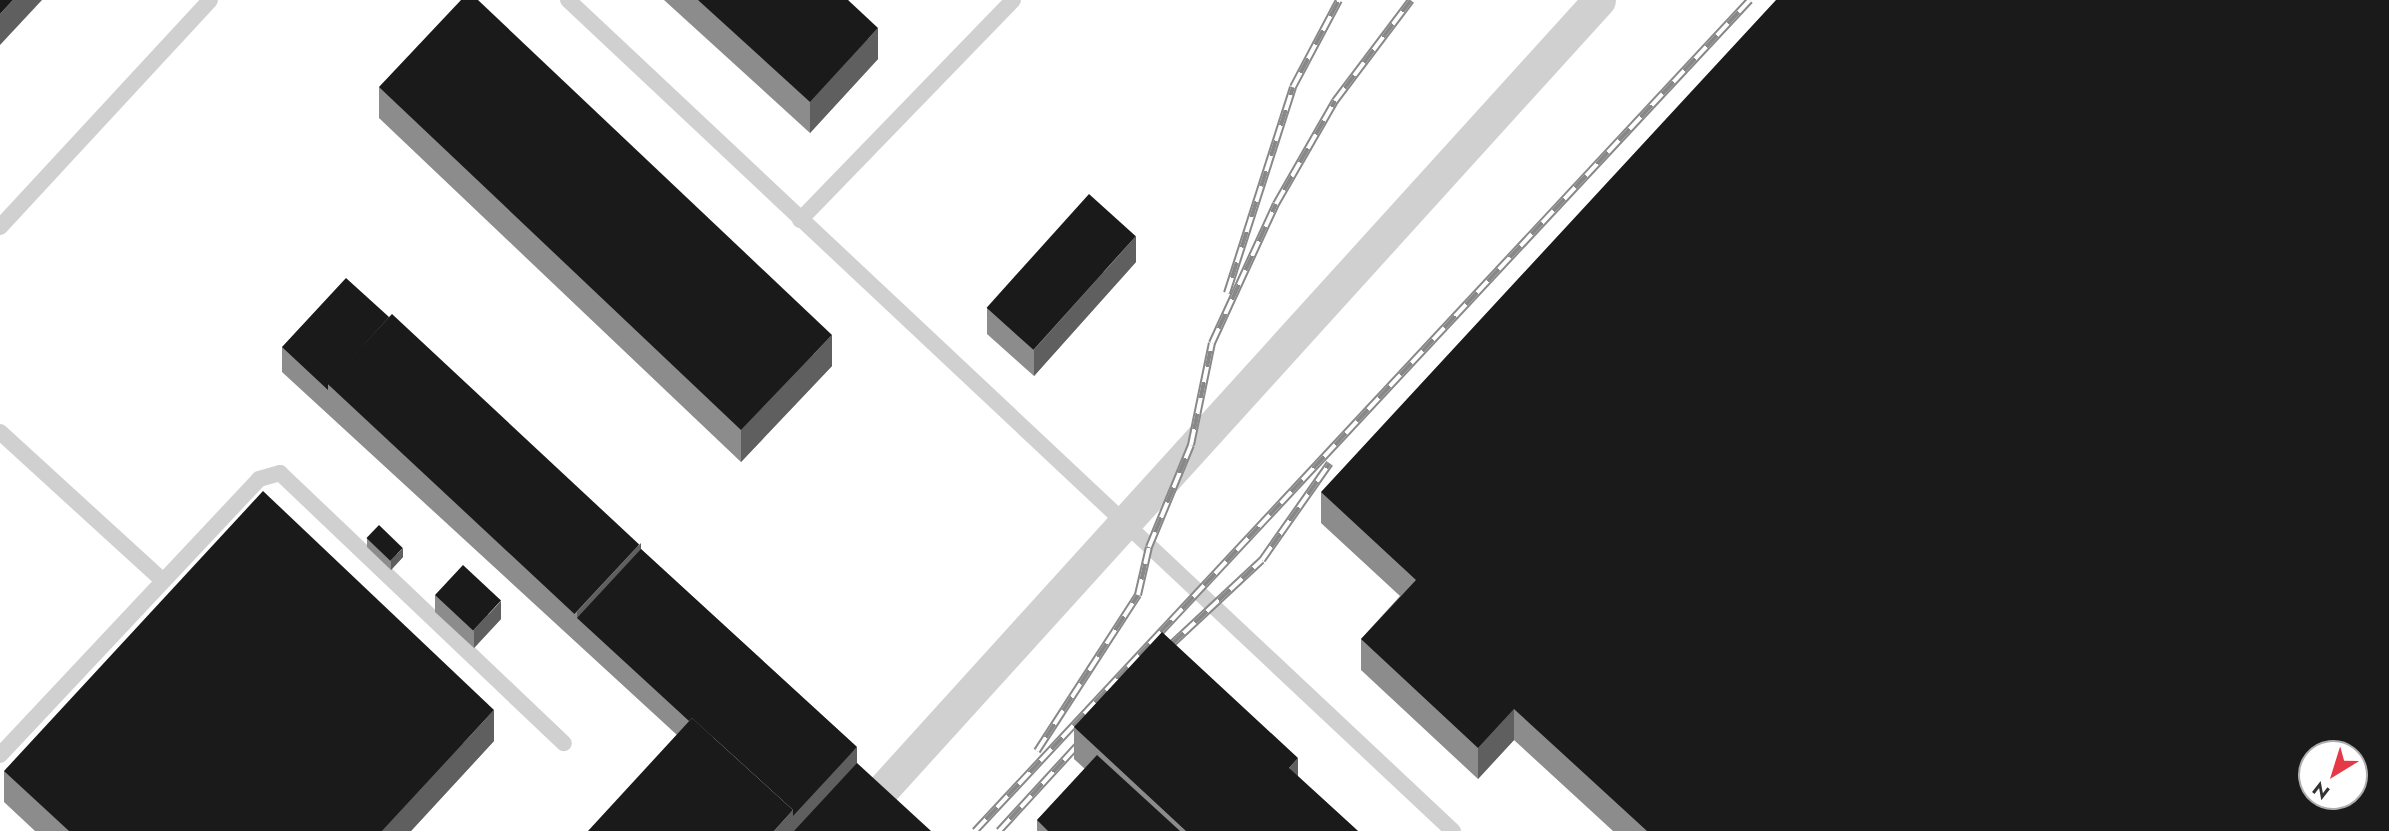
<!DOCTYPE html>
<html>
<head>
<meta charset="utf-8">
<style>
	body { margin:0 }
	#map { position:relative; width:2389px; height:831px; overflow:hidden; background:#fff; font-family:Jost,sans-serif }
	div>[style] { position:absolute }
	.lane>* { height:16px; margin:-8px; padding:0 8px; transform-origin:8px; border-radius:8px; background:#d0d0d0 }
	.street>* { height:33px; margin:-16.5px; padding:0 16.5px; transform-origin:16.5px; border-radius:16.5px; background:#d0d0d0 }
	.rail>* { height:8px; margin-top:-4px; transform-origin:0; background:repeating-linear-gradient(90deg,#fff 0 16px,#888 0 32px); box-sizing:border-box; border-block:2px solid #888 }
	.wall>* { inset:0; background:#8c8c8c }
	.shaded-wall>* { inset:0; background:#5f5f5f }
	.building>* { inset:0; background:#1a1a1a; transform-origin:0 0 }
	span { translate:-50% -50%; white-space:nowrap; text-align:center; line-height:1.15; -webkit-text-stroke:7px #fff; paint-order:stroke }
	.north { position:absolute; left:2298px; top:740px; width:70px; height:70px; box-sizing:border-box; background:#fff; border:2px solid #adadad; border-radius:50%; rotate:218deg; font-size:19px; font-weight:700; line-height:28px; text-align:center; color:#333 }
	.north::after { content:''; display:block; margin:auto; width:24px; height:32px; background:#e63946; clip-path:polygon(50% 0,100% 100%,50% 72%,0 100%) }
</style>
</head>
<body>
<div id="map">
	<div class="lane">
		<i style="left:568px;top:0;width:1214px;rotate:43.2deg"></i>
		<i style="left:800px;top:220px;width:306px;rotate:-45.9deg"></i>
		<i style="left:0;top:227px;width:309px;rotate:-47.2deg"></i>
		<i style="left:0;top:432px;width:219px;rotate:42.4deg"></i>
		<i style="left:0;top:755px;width:378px;rotate:-46.8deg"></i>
		<i style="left:259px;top:479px;width:22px;rotate:-16deg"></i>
		<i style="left:280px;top:473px;width:392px;rotate:43.6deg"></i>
	</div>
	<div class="street">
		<i style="left:845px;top:831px;width:1122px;rotate:-47.78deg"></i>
	</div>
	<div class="rail">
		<i style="left:1227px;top:293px;width:216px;rotate:-72.2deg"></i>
		<i style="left:1293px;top:87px;width:98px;rotate:-62.1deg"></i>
		<i style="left:1160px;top:655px;width:139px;rotate:-43deg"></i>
		<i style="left:1262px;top:560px;width:118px;rotate:-55deg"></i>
		<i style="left:1037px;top:751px;width:186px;rotate:-57.1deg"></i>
		<i style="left:1138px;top:595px;width:49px;rotate:-77.1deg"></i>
		<i style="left:1149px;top:547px;width:110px;rotate:-67.6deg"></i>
		<i style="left:1191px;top:445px;width:104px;rotate:-78.4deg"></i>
		<i style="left:1212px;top:343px;width:153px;rotate:-65.3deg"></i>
		<i style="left:1276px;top:204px;width:119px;rotate:-60.2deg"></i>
		<i style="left:1335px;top:101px;width:126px;rotate:-53deg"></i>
		<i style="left:975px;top:831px;width:1136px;rotate:-47deg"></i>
		<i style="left:999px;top:831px;width:130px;rotate:-47.5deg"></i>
	</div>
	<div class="wall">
		<i style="clip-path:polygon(664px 0,848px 0,878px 59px,810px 133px)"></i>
		<i style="clip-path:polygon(379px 87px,832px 366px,741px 462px,379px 118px)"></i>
		<i style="clip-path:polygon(1136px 262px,1034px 376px,987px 334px,987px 308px)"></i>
		<i style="clip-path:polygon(389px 317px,641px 549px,857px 747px,677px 735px,282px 372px,282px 347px)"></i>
		<i style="clip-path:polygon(1321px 492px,2389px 831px,1613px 831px,1514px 740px,1478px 779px,1361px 670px,1361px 639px,1400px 596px,1321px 523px)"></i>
		<i style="clip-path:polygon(367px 538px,403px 557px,391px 570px,367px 547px)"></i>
		<i style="clip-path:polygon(435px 595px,501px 619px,474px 648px,435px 612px)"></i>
		<i style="clip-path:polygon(1074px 727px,1298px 776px,1358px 831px,1037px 831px,1037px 820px,1085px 769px,1074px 759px)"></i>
		<i style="clip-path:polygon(494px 741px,411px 831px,35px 831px,4px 802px,4px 771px)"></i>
	</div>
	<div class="shaded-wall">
		<i style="clip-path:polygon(13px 0,42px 0,0 45px,0 14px)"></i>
		<i style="clip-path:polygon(878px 28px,878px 59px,810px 133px,810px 102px)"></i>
		<i style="clip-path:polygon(1136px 236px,1136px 262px,1034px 376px,1034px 350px)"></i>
		<i style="clip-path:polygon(832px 335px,832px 366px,741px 462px,741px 430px)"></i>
		<i style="clip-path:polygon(641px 543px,641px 574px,577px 618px,577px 612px)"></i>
		<i style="clip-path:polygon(403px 548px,403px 557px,391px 570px,391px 560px)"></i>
		<i style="clip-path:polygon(501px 601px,501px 619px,474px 648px,474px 630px)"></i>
		<i style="clip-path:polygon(1514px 709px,1514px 740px,1478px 779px,1478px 748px)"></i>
		<i style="clip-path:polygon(494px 710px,494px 741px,411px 831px,382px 831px)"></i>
		<i style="clip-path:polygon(857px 747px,857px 772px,803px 831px,774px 831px,793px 810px)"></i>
		<i style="clip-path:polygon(1298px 758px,1298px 789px,1289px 768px)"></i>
	</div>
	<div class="building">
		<i style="clip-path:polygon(0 0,13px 0,0 14px)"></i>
		<i style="clip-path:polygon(461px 0,478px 0,832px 335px,741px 430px,379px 87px)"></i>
		<i style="clip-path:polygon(698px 0,848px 0,878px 28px,810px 102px)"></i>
		<i style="clip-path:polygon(evenodd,1776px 0,2389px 0,2389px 831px,1647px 831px,1514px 709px,1478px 748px,1361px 639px,1416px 580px,1321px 492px,1776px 0,2312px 754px,2354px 754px,2354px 796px,2312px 796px,2312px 754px)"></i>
		<i style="left:1089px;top:194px;width:63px;height:153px;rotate:42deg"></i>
		<i style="clip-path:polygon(346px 278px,389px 317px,328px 384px,328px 390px,282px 347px)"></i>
		<i style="left:392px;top:314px;width:338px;height:95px;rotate:43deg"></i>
		<i style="clip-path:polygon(263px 491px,494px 710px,382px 831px,69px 831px,4px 771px)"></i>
		<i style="left:379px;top:525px;width:33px;height:18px;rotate:44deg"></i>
		<i style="clip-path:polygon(641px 549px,857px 747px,793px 816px,793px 810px,692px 718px,689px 721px,577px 618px)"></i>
		<i style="left:463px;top:565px;width:52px;height:41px;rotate:43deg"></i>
		<i style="clip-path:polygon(1162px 632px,1298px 758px,1289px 768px,1358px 831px,1186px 831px,1074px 727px)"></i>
		<i style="clip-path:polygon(692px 718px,793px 810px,774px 831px,588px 831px)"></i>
		<i style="clip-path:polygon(1097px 755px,1180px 831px,1048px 831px,1037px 820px)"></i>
		<i style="clip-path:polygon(857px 763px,931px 831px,794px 831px)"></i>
	</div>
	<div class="north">N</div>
</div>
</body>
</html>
